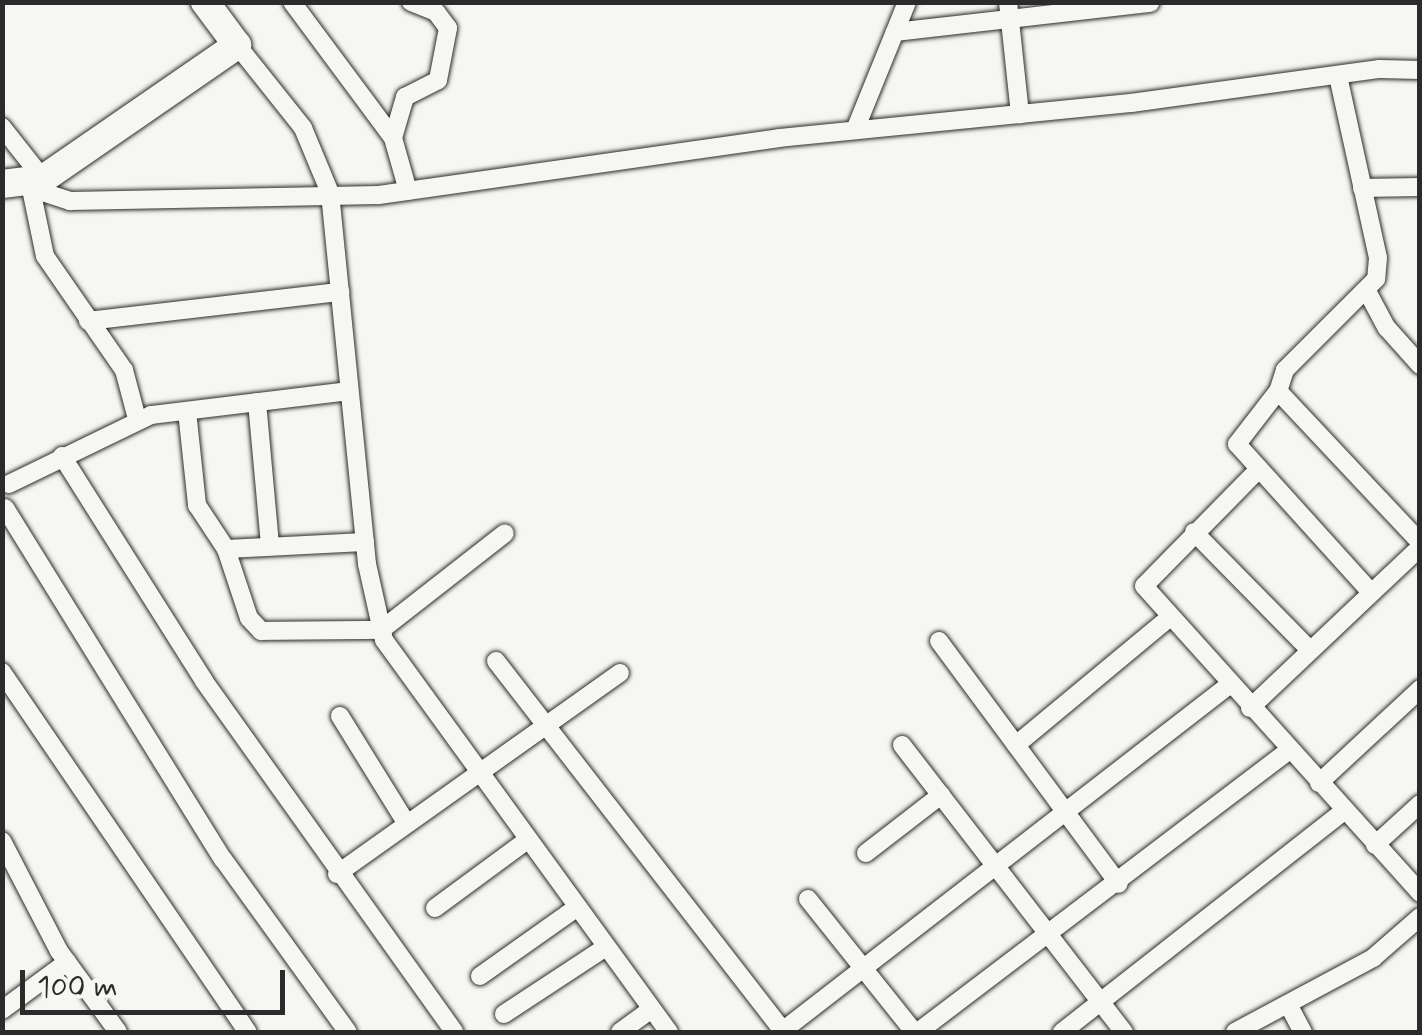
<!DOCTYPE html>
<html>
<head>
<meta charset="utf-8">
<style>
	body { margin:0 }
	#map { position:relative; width:1422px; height:1035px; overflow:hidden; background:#f6f6f2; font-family:Mynerve,sans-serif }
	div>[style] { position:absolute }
	.roads { filter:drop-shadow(0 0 2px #2b2b2b) drop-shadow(0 0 2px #2b2b2b) }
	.minor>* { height:18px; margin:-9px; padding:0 9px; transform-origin:9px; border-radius:9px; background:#f6f6f2 }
	.secondary>* { height:28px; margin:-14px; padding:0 14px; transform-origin:14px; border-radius:14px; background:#f6f6f2 }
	span { translate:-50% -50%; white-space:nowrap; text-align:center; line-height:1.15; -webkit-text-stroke:8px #f6f6f2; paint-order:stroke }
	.frame { position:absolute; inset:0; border:5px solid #2b2b2b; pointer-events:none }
	.scale { position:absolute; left:20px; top:970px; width:265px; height:45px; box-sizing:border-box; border:5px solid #2b2b2b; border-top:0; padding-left:12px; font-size:30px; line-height:35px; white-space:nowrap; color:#2b2b2b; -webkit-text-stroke:8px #f6f6f2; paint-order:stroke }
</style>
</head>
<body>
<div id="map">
	<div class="roads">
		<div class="minor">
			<i style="left:292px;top:2px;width:169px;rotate:53.4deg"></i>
			<i style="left:393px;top:138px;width:55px;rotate:74.2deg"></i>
			<i style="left:1008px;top:2px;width:113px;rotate:83.9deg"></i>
			<i style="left:895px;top:32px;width:257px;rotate:-6.5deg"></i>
			<i style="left:237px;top:45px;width:106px;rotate:51.5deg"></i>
			<i style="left:303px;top:128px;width:70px;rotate:67.4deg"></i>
			<i style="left:330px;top:193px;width:373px;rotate:84.3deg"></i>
			<i style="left:367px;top:564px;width:78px;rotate:77.4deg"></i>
			<i style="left:384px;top:640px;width:485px;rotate:54deg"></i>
			<i style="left:1338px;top:76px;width:186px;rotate:77.6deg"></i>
			<i style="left:1378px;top:258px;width:21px;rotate:95deg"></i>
			<i style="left:1376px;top:279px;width:129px;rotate:135deg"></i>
			<i style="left:1285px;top:370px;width:22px;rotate:108deg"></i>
			<i style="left:1278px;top:391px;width:207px;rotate:46.8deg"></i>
			<i style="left:2px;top:127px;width:66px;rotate:51.7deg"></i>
			<i style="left:855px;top:130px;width:138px;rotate:-67.9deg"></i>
			<i style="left:393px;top:138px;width:43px;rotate:-73.7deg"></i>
			<i style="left:405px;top:97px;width:37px;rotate:-27deg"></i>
			<i style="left:438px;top:80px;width:53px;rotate:-79.1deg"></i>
			<i style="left:448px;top:28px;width:20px;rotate:-127deg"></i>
			<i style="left:436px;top:12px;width:27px;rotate:-158deg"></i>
			<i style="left:21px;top:185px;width:52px;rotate:18.1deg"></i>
			<i style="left:70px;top:201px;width:309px;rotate:-1.1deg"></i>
			<i style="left:379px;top:195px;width:404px;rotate:-8.1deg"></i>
			<i style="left:779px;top:138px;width:354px;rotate:-5.7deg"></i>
			<i style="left:1131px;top:103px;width:251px;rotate:-7.8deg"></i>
			<i style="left:1380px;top:69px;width:40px;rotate:1.4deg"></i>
			<i style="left:1362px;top:188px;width:58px;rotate:-1deg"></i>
			<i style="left:31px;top:189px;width:68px;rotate:78.2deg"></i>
			<i style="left:45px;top:256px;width:139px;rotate:55.3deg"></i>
			<i style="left:124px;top:370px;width:51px;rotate:75.1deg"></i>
			<i style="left:1368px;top:293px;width:40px;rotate:62deg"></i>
			<i style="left:1387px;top:328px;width:50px;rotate:48.3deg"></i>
			<i style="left:88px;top:321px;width:254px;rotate:-6.6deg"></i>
			<i style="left:1278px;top:391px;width:67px;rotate:127.7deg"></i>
			<i style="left:1237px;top:444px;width:198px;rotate:47.9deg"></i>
			<i style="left:257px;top:402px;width:145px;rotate:84.8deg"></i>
			<i style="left:187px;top:411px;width:95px;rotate:83.9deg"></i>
			<i style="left:197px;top:505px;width:53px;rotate:56.6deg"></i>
			<i style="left:226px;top:549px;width:73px;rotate:71.6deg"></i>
			<i style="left:249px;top:618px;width:18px;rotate:47deg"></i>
			<i style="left:261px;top:631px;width:120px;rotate:-0.5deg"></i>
			<i style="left:381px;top:630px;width:157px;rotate:-38deg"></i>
			<i style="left:62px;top:456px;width:266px;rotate:57.7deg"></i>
			<i style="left:204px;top:681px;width:431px;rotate:54.5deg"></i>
			<i style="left:1257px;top:471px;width:161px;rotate:134.5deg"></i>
			<i style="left:1144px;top:586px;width:413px;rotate:48deg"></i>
			<i style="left:9px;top:484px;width:158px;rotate:-25.9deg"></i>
			<i style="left:151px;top:415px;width:199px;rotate:-6.9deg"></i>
			<i style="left:5px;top:508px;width:413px;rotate:58.2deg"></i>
			<i style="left:223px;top:859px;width:213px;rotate:54.2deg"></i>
			<i style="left:1194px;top:532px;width:165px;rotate:45.5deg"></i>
			<i style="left:226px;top:549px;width:139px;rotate:-2.9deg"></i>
			<i style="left:939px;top:641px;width:302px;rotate:53.5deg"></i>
			<i style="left:496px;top:661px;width:470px;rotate:52.2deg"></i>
			<i style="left:2px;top:672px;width:436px;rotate:55.7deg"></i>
			<i style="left:1250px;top:708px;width:234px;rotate:-43.4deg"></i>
			<i style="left:340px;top:716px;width:127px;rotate:58.2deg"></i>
			<i style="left:902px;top:745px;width:363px;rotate:52.3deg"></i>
			<i style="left:1016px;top:745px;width:197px;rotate:-39.7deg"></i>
			<i style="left:1319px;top:783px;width:138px;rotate:-42.9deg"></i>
			<i style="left:2px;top:841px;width:124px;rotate:62.6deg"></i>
			<i style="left:59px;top:951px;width:100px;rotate:53.9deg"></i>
			<i style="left:1375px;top:845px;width:61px;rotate:-42.3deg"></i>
			<i style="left:866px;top:853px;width:95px;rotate:-37.7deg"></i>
			<i style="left:337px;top:874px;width:347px;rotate:-35.4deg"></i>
			<i style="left:808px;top:899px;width:170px;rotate:51.4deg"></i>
			<i style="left:435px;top:908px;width:113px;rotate:-36.4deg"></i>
			<i style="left:480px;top:976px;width:118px;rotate:-35.3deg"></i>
			<i style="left:1289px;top:1006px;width:30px;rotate:62deg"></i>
			<i style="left:2px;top:1010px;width:81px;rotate:-36.4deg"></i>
			<i style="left:504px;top:1014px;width:122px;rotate:-33.3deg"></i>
			<i style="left:620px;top:1032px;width:39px;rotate:-36deg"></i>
			<i style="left:781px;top:1032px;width:567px;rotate:-37.76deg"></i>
			<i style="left:918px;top:1032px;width:466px;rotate:-37.2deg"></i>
			<i style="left:1062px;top:1032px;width:358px;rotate:-38.1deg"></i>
			<i style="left:1235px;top:1032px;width:157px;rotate:-28.2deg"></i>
			<i style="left:1373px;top:958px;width:62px;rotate:-41.1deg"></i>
		</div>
		<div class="secondary">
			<i style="left:2px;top:184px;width:41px;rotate:-7deg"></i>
			<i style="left:43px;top:179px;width:236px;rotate:-34.6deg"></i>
			<i style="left:237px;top:45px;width:54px;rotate:-126.7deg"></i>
		</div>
	</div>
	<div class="frame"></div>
	<div class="scale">100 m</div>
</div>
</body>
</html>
